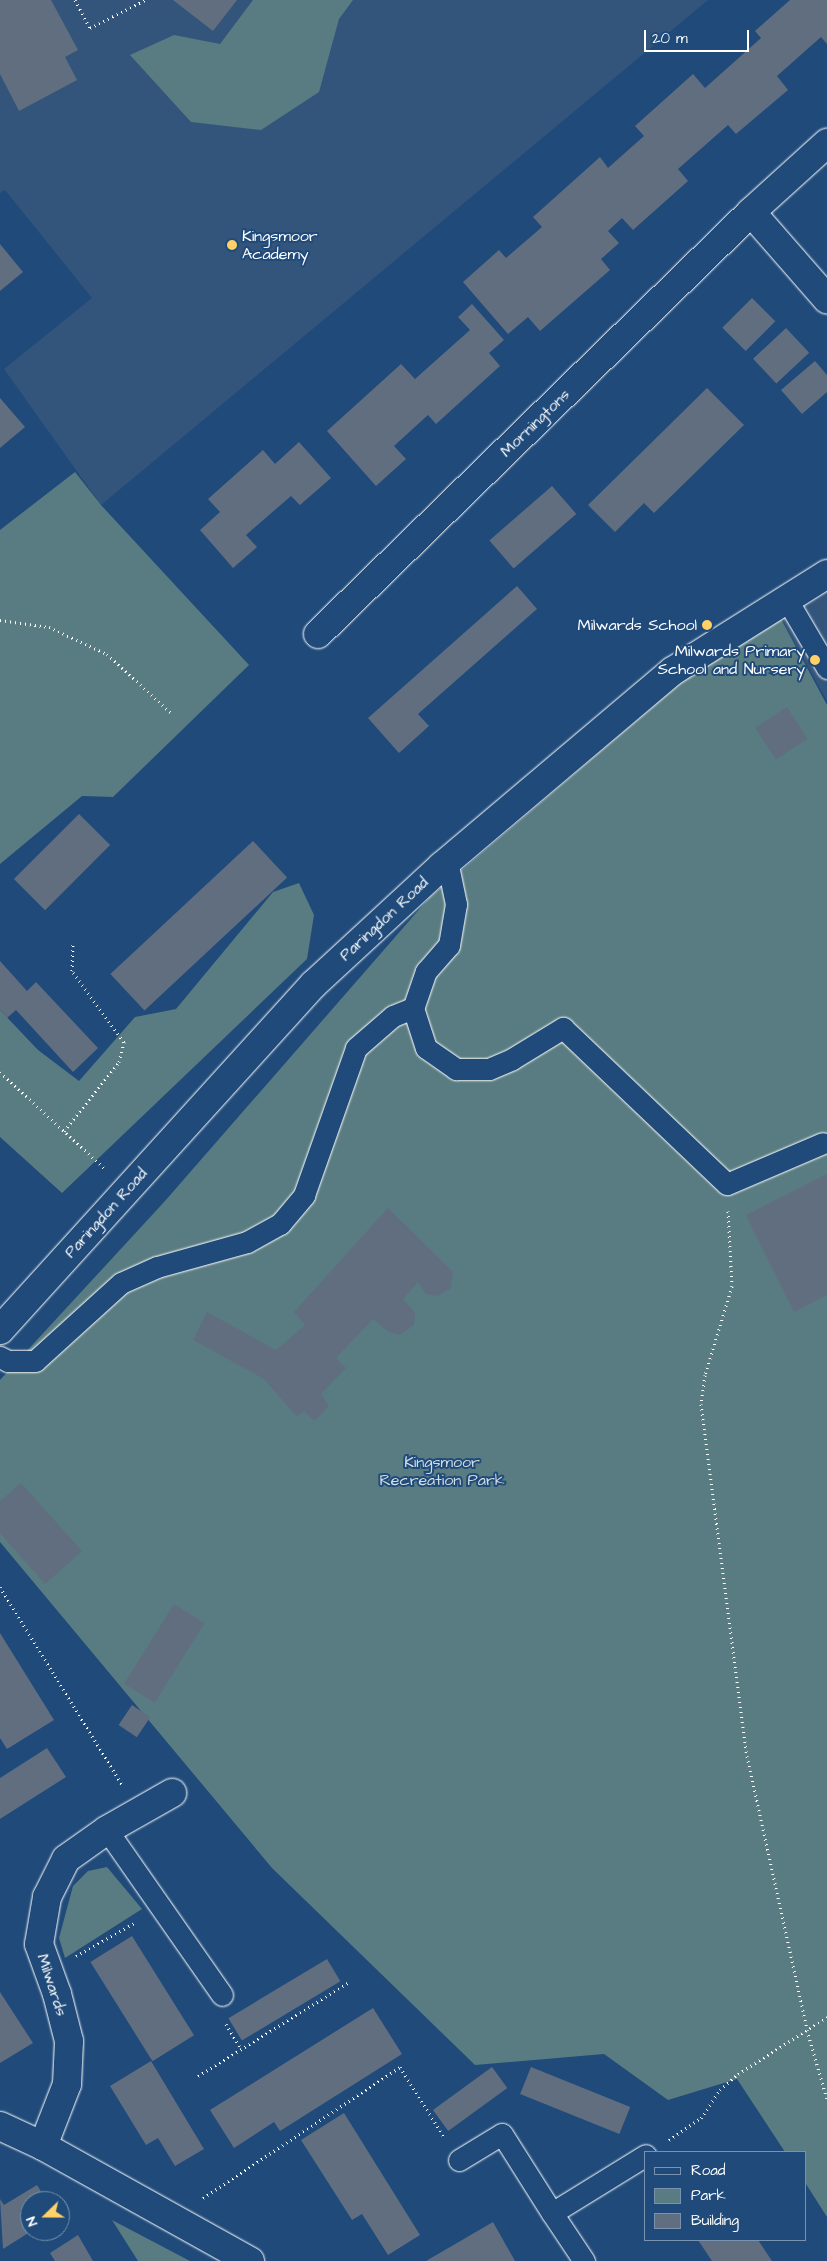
<!DOCTYPE html>
<html>
<head>
<meta charset="utf-8">
<style>
	body { margin:0 }
	#map { position:relative; width:827px; height:2261px; overflow:hidden; background:#1f4a7a; font-family:"Architects Daughter",sans-serif }
	div>[style] { position:absolute }
	.built>* { inset:0; background:#33557c }
	.green>* { inset:0; background:#587c81 }
	.building>* { inset:0; background:#616e80; transform-origin:0 0 }
	.path>* { height:3px; margin-top:-1.5px; transform-origin:0; background:repeating-linear-gradient(90deg,#fff 0 1px,transparent 0 5px) }
	.roads { filter:drop-shadow(0 0 1px #fff) drop-shadow(0 0 1px #fff) }
	.lane>* { height:21px; margin:-10.5px; padding:0 10.5px; transform-origin:10.5px; border-radius:10.5px; background:#1f4a7a }
	.street>* { height:28px; margin:-14px; padding:0 14px; transform-origin:14px; border-radius:14px; background:#1f4a7a }
	.dots>* { width:14px; height:14px; translate:-50% -50%; box-sizing:border-box; border:2px solid #1f4a7a; border-radius:50% }
	span { translate:-50% -50%; white-space:nowrap; text-align:center; line-height:1.15; -webkit-text-stroke:4px #1f4a7a; paint-order:stroke }
	.poi-label { font-size:16px; color:#fff }
	.left { translate:0 -50%; text-align:left }
	.right { translate:-100% -50%; text-align:right }
	.street-label { font-size:16px; color:#fff }
	.park-label { font-size:16px; color:#d5dee0 }
	.legend { position:absolute; left:644px; top:2151px; width:162px; height:90px; box-sizing:border-box; background:#1f4a7a; border:1px solid #7992af; margin:0; padding:6px 9px; list-style:none; font-size:15px; color:#fff }
	.legend li { display:flex; align-items:center; gap:10px; height:25px }
	.legend b { width:25px; border:1px solid #7992af }
	.north { position:absolute; left:20px; top:2191px; width:50px; height:50px; box-sizing:border-box; background:#1f4a7a; border:1px solid #7992af; border-radius:50%; rotate:248deg; font-size:14px; font-weight:700; line-height:20px; text-align:center; color:#fff }
	.north::after { content:''; display:block; margin:auto; width:18px; height:22px; background:#ffd166; clip-path:polygon(50% 0,100% 100%,50% 72%,0 100%) }
	.scale { position:absolute; left:644px; top:30px; width:105px; height:22px; box-sizing:border-box; border:2px solid #fff; border-top:0; padding-left:6px; font-size:15px; line-height:18px; white-space:nowrap; color:#fff; -webkit-text-stroke:4px #1f4a7a; paint-order:stroke }
</style>
</head>
<body>
<div id="map">
	<div class="built">
		<i style="clip-path:polygon(0 0,708px 0,101px 505px,4px 369px,92px 298px,5px 190px,0 193px)"></i>
		<i style="clip-path:polygon(827px 586px,827px 701px,781px 619px)"></i>
	</div>
	<div class="green">
		<i style="clip-path:polygon(253px 0,353px 0,339px 19px,319px 92px,261px 130px,191px 122px,130px 55px,174px 35px,220px 44px)"></i>
		<i style="clip-path:polygon(75px 472px,101px 505px,249px 665px,113px 797px,82px 796px,0 864px,0 530px)"></i>
		<i style="clip-path:polygon(781px 619px,827px 705px,827px 2217px,806px 2184px,806px 2152px,785px 2152px,737px 2079px,668px 2100px,604px 2054px,475px 2065px,272px 1868px,0 1542px,0 1380px,165px 1201px,430px 897px,717px 652px)"></i>
		<i style="clip-path:polygon(299px 883px,314px 915px,307px 959px,62px 1193px,0 1137px,0 1010px,38px 1050px,79px 1081px,135px 1017px,176px 1009px,273px 892px)"></i>
		<i style="clip-path:polygon(107px 1867px,142px 1909px,65px 1958px,59px 1938px,73px 1886px,88px 1871px)"></i>
		<i style="clip-path:polygon(112px 2220px,190px 2261px,138px 2261px)"></i>
	</div>
	<div class="building">
		<i style="clip-path:polygon(0 0,51px 0,78px 50px,65px 57px,77px 80px,19px 111px,0 74px)"></i>
		<i style="clip-path:polygon(173px 0,237px 0,213px 31px)"></i>
		<i style="clip-path:polygon(790px 0,827px 0,827px 44px,821px 37px,777px 76px,788px 90px,736px 134px,728px 125px,678px 169px,688px 181px,633px 230px,622px 218px,608px 231px,619px 243px,601px 259px,610px 270px,540px 331px,528px 317px,508px 334px,463px 282px,499px 250px,506px 258px,542px 227px,533px 217px,600px 157px,608px 168px,644px 136px,635px 126px,693px 74px,705px 88px,761px 38px,755px 31px)"></i>
		<i style="clip-path:polygon(0 244px,23px 272px,0 291px)"></i>
		<i style="left:752px;top:298px;width:33px;height:42px;rotate:45deg"></i>
		<i style="clip-path:polygon(472px 304px,504px 340px,489px 353px,500px 366px,436px 424px,428px 415px,394px 446px,406px 459px,376px 486px,327px 431px,401px 364px,415px 379px,470px 330px,458px 317px)"></i>
		<i style="left:786px;top:328px;width:34px;height:45px;rotate:47deg"></i>
		<i style="clip-path:polygon(815px 361px,827px 375px,827px 392px,802px 414px,781px 390px)"></i>
		<i style="clip-path:polygon(707px 388px,744px 425px,654px 513px,644px 503px,615px 532px,588px 505px)"></i>
		<i style="clip-path:polygon(0 398px,25px 427px,0 448px)"></i>
		<i style="clip-path:polygon(299px 442px,331px 478px,300px 505px,291px 496px,246px 535px,257px 547px,233px 568px,200px 530px,220px 512px,208px 499px,263px 450px,275px 464px)"></i>
		<i style="left:552px;top:486px;width:37px;height:83px;rotate:49deg"></i>
		<i style="clip-path:polygon(517px 586px,537px 609px,418px 714px,429px 726px,399px 753px,368px 718px)"></i>
		<i style="left:787px;top:707px;width:38px;height:38px;rotate:57deg"></i>
		<i style="left:79px;top:814px;width:44px;height:92px;rotate:45deg"></i>
		<i style="left:253px;top:841px;width:50px;height:195px;rotate:47deg"></i>
		<i style="clip-path:polygon(0 961px,27px 991px,36px 982px,98px 1048px,73px 1072px,16px 1010px,7px 1018px,0 1010px)"></i>
		<i style="clip-path:polygon(827px 1174px,827px 1295px,794px 1312px,746px 1215px)"></i>
		<i style="clip-path:polygon(388px 1208px,453px 1272px,451px 1288px,438px 1296px,426px 1294px,418px 1282px,403px 1299px,415px 1313px,414px 1325px,400px 1335px,389px 1332px,373px 1319px,336px 1358px,346px 1368px,321px 1394px,329px 1406px,315px 1421px,304px 1411px,297px 1417px,264px 1379px,193px 1340px,207px 1312px,276px 1350px,305px 1325px,294px 1312px)"></i>
		<i style="clip-path:polygon(21px 1483px,82px 1551px,45px 1584px,0 1533px,0 1501px)"></i>
		<i style="left:174px;top:1604px;width:36px;height:94px;rotate:32deg"></i>
		<i style="clip-path:polygon(0 1633px,54px 1720px,7px 1749px,0 1738px)"></i>
		<i style="left:132px;top:1705px;width:22px;height:24px;rotate:34deg"></i>
		<i style="clip-path:polygon(47px 1748px,66px 1777px,0 1819px,0 1778px)"></i>
		<i style="left:132px;top:1936px;width:117px;height:49px;rotate:58deg"></i>
		<i style="left:327px;top:1959px;width:26px;height:115px;rotate:59deg"></i>
		<i style="clip-path:polygon(0 1992px,33px 2043px,0 2063px)"></i>
		<i style="clip-path:polygon(373px 2008px,402px 2054px,280px 2131px,274px 2122px,234px 2148px,210px 2110px)"></i>
		<i style="clip-path:polygon(151px 2061px,204px 2149px,175px 2166px,158px 2138px,146px 2145px,110px 2086px)"></i>
		<i style="left:492px;top:2067px;width:26px;height:73px;rotate:54deg"></i>
		<i style="left:531px;top:2067px;width:107px;height:29px;rotate:22deg"></i>
		<i style="clip-path:polygon(344px 2113px,420px 2235px,388px 2255px,362px 2214px,352px 2220px,301px 2140px)"></i>
		<i style="clip-path:polygon(37px 2185px,47px 2201px,30px 2201px,30px 2232px,3px 2249px,0 2199px,4px 2205px)"></i>
		<i style="clip-path:polygon(493px 2222px,515px 2261px,426px 2261px)"></i>
		<i style="clip-path:polygon(78px 2235px,93px 2261px,55px 2261px,50px 2253px)"></i>
		<i style="clip-path:polygon(698px 2240px,758px 2240px,772px 2261px,712px 2261px)"></i>
	</div>
	<div class="path">
		<i style="left:75px;top:0;width:32px;rotate:62deg"></i>
		<i style="left:90px;top:28px;width:62px;rotate:-27deg"></i>
		<i style="left:0;top:620px;width:49px;rotate:8.1deg"></i>
		<i style="left:49px;top:627px;width:64px;rotate:25deg"></i>
		<i style="left:107px;top:654px;width:86px;rotate:42.6deg"></i>
		<i style="left:0;top:1072px;width:143px;rotate:42.7deg"></i>
		<i style="left:64px;top:1131px;width:88px;rotate:-51.4deg"></i>
		<i style="left:119px;top:1062px;width:21px;rotate:-76deg"></i>
		<i style="left:124px;top:1042px;width:88px;rotate:-126.2deg"></i>
		<i style="left:72px;top:971px;width:28px;rotate:-88deg"></i>
		<i style="left:728px;top:1211px;width:75px;rotate:86.9deg"></i>
		<i style="left:732px;top:1286px;width:93px;rotate:106.9deg"></i>
		<i style="left:705px;top:1375px;width:29px;rotate:98deg"></i>
		<i style="left:701px;top:1404px;width:355px;rotate:82.6deg"></i>
		<i style="left:747px;top:1756px;width:280px;rotate:77.6deg"></i>
		<i style="left:807px;top:2030px;width:72px;rotate:73.8deg"></i>
		<i style="left:0;top:1587px;width:234px;rotate:58.3deg"></i>
		<i style="left:76px;top:1956px;width:69px;rotate:-29.5deg"></i>
		<i style="left:226px;top:2024px;width:29px;rotate:59deg"></i>
		<i style="left:198px;top:2076px;width:178px;rotate:-31.9deg"></i>
		<i style="left:669px;top:2140px;width:39px;rotate:-35deg"></i>
		<i style="left:701px;top:2118px;width:34px;rotate:-56deg"></i>
		<i style="left:720px;top:2090px;width:24px;rotate:-42deg"></i>
		<i style="left:738px;top:2074px;width:106px;rotate:-32.6deg"></i>
		<i style="left:203px;top:2198px;width:237px;rotate:-33.6deg"></i>
		<i style="left:400px;top:2067px;width:83px;rotate:57.8deg"></i>
	</div>
	<div class="roads">
		<div class="lane">
			<i style="left:787px;top:600px;width:79px;rotate:59.5deg"></i>
			<i style="left:447px;top:861px;width:44px;rotate:78.2deg"></i>
			<i style="left:456px;top:904px;width:42px;rotate:99.7deg"></i>
			<i style="left:449px;top:945px;width:35px;rotate:131deg"></i>
			<i style="left:426px;top:971px;width:39px;rotate:109deg"></i>
			<i style="left:413px;top:1008px;width:42px;rotate:72deg"></i>
			<i style="left:426px;top:1048px;width:37px;rotate:35deg"></i>
			<i style="left:456px;top:1069px;width:33px"></i>
			<i style="left:489px;top:1069px;width:25px;rotate:-23deg"></i>
			<i style="left:512px;top:1059px;width:60px;rotate:-31.3deg"></i>
			<i style="left:563px;top:1028px;width:226px;rotate:43.6deg"></i>
			<i style="left:727px;top:1184px;width:104px;rotate:-23.1deg"></i>
			<i style="left:0;top:1357px;width:9px;rotate:27deg"></i>
			<i style="left:8px;top:1361px;width:27px"></i>
			<i style="left:35px;top:1361px;width:116px;rotate:-42.2deg"></i>
			<i style="left:121px;top:1283px;width:39px;rotate:-24deg"></i>
			<i style="left:157px;top:1267px;width:93px;rotate:-15.5deg"></i>
			<i style="left:247px;top:1242px;width:38px;rotate:-29deg"></i>
			<i style="left:280px;top:1224px;width:38px;rotate:-50deg"></i>
			<i style="left:304px;top:1195px;width:156px;rotate:-70.5deg"></i>
			<i style="left:356px;top:1048px;width:49px;rotate:-40.9deg"></i>
			<i style="left:393px;top:1016px;width:22px;rotate:-22deg"></i>
			<i style="left:107px;top:1830px;width:201px;rotate:55.1deg"></i>
			<i style="left:459px;top:2160px;width:50px;rotate:-31.2deg"></i>
			<i style="left:502px;top:2134px;width:93px;rotate:57.7deg"></i>
			<i style="left:584px;top:2261px;width:58px;rotate:-123.7deg"></i>
			<i style="left:552px;top:2213px;width:110px;rotate:-31.7deg"></i>
		</div>
		<div class="street">
			<i style="left:751px;top:212px;width:116px;rotate:48.9deg"></i>
			<i style="left:318px;top:634px;width:605px;rotate:-44.26deg"></i>
			<i style="left:751px;top:212px;width:103px;rotate:-42.2deg"></i>
			<i style="left:0;top:1330px;width:467px;rotate:-47.8deg"></i>
			<i style="left:314px;top:984px;width:174px;rotate:-42.7deg"></i>
			<i style="left:442px;top:866px;width:302px;rotate:-40.2deg"></i>
			<i style="left:673px;top:671px;width:182px;rotate:-32.2deg"></i>
			<i style="left:0;top:2126px;width:47px;rotate:24.9deg"></i>
			<i style="left:43px;top:2146px;width:237px;rotate:29.1deg"></i>
			<i style="left:43px;top:2146px;width:66px;rotate:-68.8deg"></i>
			<i style="left:67px;top:2084px;width:43px;rotate:-87.3deg"></i>
			<i style="left:69px;top:2041px;width:49px;rotate:-104.3deg"></i>
			<i style="left:57px;top:1994px;width:53px;rotate:-109.8deg"></i>
			<i style="left:39px;top:1944px;width:48px;rotate:-80.3deg"></i>
			<i style="left:47px;top:1897px;width:42px;rotate:-63.4deg"></i>
			<i style="left:66px;top:1859px;width:50px;rotate:-35.3deg"></i>
			<i style="left:107px;top:1830px;width:75px;rotate:-29.6deg"></i>
		</div>
	</div>
	<div class="dots">
		<i style="left:232px;top:245px;background:#ffd166"></i>
		<i style="left:707px;top:625px;background:#ffd166"></i>
		<i style="left:815px;top:660px;background:#ffd166"></i>
	</div>
	<div class="poi-label">
		<span class="left" style="left:242px;top:245px">Kingsmoor<br>Academy</span>
		<span class="right" style="left:697px;top:625px">Milwards School</span>
		<span class="right" style="left:805px;top:660px">Milwards Primary<br>School and Nursery</span>
	</div>
	<div class="street-label">
		<span style="left:535px;top:423px;rotate:-44deg">Morningtons</span>
		<span style="left:384px;top:919px;rotate:-43deg">Paringdon Road</span>
		<span style="left:106px;top:1213px;rotate:-48deg">Paringdon Road</span>
		<span style="left:52px;top:1985px;rotate:72deg">Milwards</span>
	</div>
	<div class="park-label">
		<span style="left:442px;top:1471px">Kingsmoor<br>Recreation Park</span>
	</div>
	<ul class="legend">
	<li><b style="height:6px;background:#1f4a7a"></b>Road</li>
	<li><b style="height:14px;background:#587c81"></b>Park</li>
	<li><b style="height:14px;background:#616e80"></b>Building</li>
	</ul>
	<div class="north">N</div>
	<div class="scale">20 m</div>
</div>
</body>
</html>
